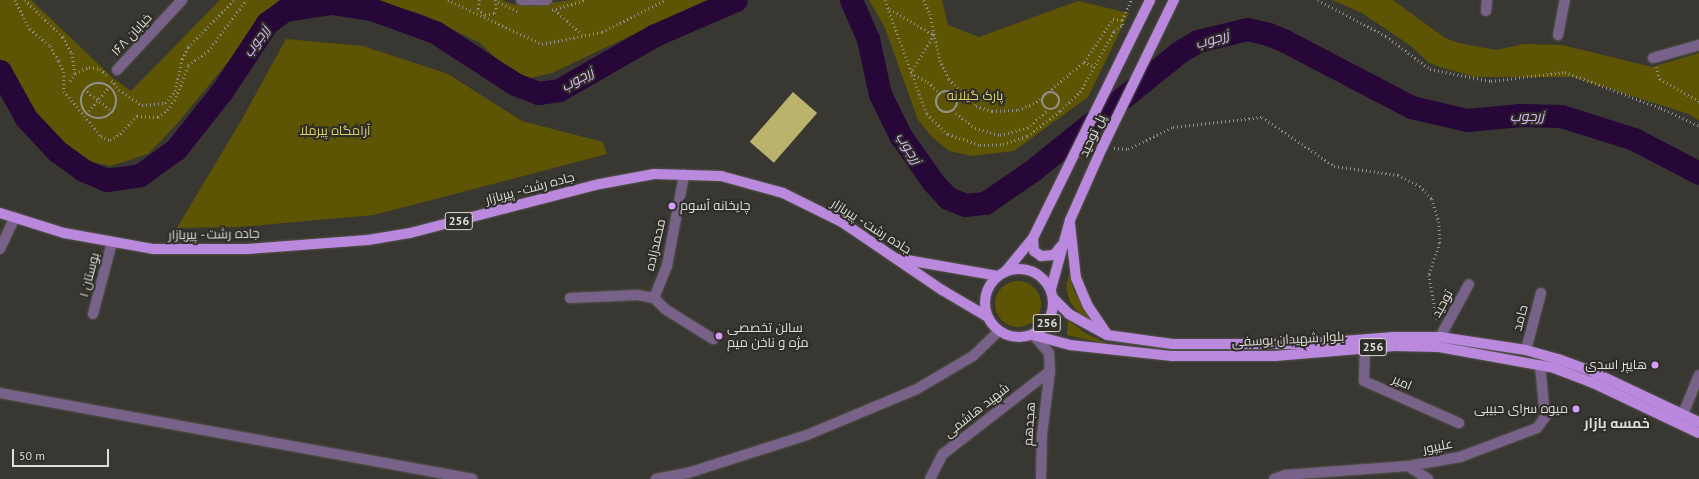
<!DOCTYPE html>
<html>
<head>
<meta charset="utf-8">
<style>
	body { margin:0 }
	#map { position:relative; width:1699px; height:479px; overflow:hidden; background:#383731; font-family:"PT Sans",Cairo,sans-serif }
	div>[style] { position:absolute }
	.green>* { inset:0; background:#5e5504 }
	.round { border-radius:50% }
	.river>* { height:23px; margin:-11.5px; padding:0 11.5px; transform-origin:11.5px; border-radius:11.5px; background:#260738 }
	.building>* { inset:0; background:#bbb26c; transform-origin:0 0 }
	.path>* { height:2.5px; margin-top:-1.25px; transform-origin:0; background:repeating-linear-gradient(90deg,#92918c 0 1px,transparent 0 4px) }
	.path>.ring { margin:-1.25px; padding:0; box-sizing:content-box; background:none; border:2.5px solid #92918c; border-radius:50% }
	.roads { filter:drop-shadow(0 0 1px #56554f) drop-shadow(0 0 1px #56554f) }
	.street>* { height:10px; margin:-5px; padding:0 5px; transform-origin:5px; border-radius:5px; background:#79628a }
	.primary>* { height:10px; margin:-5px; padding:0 5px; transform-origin:5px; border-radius:5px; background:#ba89dd }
	.primary>.ring { margin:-5px; padding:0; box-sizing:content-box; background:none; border:10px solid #ba89dd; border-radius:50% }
	.dots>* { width:11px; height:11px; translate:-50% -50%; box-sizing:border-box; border:2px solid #2e2d27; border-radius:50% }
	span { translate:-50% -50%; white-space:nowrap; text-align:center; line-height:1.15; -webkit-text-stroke:4px #2e2d27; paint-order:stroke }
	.shield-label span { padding:1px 3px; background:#2e2d27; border:1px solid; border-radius:3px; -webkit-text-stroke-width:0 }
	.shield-label { font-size:12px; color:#dededa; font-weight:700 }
	.street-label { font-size:13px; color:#dededa }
	.park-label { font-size:13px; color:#ddd06d }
	.poi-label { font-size:13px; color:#dededa }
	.left { translate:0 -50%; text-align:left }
	.right { translate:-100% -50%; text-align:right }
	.water-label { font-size:14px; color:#dcb7f8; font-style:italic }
	.neighbourhood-label { font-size:14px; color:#dededa; font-weight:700 }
	.scale { position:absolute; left:12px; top:449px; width:97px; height:18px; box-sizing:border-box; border:2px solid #dededa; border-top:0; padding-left:5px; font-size:12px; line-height:14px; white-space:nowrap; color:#dededa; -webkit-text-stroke:3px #2e2d27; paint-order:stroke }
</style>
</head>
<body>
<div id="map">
	<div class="green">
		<i style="clip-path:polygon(0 0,31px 0,113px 78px,131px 91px,220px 0,304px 0,268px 14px,175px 126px,148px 154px,111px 166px,79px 160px,40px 122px,8px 76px,0 58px)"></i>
		<i style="clip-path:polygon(372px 0,502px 0,511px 4px,532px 6px,571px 0,706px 0,552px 73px,526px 79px,503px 65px,480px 43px,422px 14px)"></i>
		<i style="clip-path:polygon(869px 0,942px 0,948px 25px,979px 37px,1078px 1px,1129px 13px,1088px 97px,1014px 151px,972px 156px,949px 151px,931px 136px,918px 120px,885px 28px)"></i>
		<i style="clip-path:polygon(1332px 0,1393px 0,1445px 38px,1459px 43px,1496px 50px,1524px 44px,1562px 45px,1652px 67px,1699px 53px,1699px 120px,1689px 114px,1572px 77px,1475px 77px,1440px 67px,1429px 63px,1411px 46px,1362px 13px)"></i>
		<i style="clip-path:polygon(286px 39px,363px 46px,448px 74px,522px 121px,603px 142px,607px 154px,374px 215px,239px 227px,177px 228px,242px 119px)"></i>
		<i style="clip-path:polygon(1069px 274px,1074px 291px,1091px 320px,1079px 313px,1070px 302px,1066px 288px)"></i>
		<i class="round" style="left:995px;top:281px;width:46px;height:46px"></i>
		<i style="clip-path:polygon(1068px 320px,1085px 333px,1110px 345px,1067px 335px)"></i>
	</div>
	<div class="river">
		<i style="left:851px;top:0;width:43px;rotate:66.4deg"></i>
		<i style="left:868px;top:39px;width:56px;rotate:77.7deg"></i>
		<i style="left:880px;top:94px;width:46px;rotate:64deg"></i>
		<i style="left:900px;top:135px;width:57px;rotate:54.9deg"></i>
		<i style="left:933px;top:182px;width:22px;rotate:47deg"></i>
		<i style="left:948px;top:198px;width:18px;rotate:22deg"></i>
		<i style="left:965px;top:205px;width:20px;rotate:-6deg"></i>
		<i style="left:985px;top:203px;width:58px;rotate:-34.5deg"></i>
		<i style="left:1033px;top:170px;width:188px;rotate:-38.9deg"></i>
		<i style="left:1179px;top:52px;width:22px;rotate:-30deg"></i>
		<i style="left:1198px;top:41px;width:50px;rotate:-13.8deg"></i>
		<i style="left:1247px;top:29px;width:22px;rotate:13deg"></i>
		<i style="left:1268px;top:34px;width:18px;rotate:22deg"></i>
		<i style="left:1285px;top:41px;width:142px;rotate:27.6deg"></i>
		<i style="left:1411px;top:107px;width:57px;rotate:13.1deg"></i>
		<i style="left:1467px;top:120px;width:53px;rotate:-5.4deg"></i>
		<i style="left:1520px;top:115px;width:41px;rotate:1.4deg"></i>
		<i style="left:1561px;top:116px;width:77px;rotate:17.5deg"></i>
		<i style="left:1634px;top:139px;width:73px;rotate:27.6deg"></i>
		<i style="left:0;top:71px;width:54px;rotate:61deg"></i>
		<i style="left:26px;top:118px;width:45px;rotate:46.8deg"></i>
		<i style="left:57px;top:151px;width:32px;rotate:36deg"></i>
		<i style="left:83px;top:170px;width:25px;rotate:23deg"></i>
		<i style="left:106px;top:180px;width:34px;rotate:-8deg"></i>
		<i style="left:140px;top:175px;width:44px;rotate:-35.8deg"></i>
		<i style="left:176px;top:149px;width:74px;rotate:-51.6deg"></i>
		<i style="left:222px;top:91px;width:82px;rotate:-56.5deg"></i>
		<i style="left:267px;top:23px;width:22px;rotate:-36deg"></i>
		<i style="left:285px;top:10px;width:47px;rotate:-8.7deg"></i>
		<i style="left:331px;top:3px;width:40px;rotate:8.5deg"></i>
		<i style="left:371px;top:9px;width:68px;rotate:19.8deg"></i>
		<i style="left:435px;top:32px;width:95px;rotate:33deg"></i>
		<i style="left:515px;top:84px;width:25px;rotate:21deg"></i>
		<i style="left:538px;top:93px;width:21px;rotate:-8deg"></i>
		<i style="left:559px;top:90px;width:111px;rotate:-29.8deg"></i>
		<i style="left:655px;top:35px;width:88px;rotate:-23.4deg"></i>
	</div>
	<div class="building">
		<i style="left:793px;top:92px;width:32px;height:66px;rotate:41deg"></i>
	</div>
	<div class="path">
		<i style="left:15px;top:0;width:33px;rotate:63deg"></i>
		<i style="left:30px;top:29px;width:26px;rotate:40deg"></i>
		<i style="left:50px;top:46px;width:17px;rotate:59deg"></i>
		<i style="left:59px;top:61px;width:12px;rotate:66deg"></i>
		<i style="left:64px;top:72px;width:19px;rotate:90deg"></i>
		<i style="left:64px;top:91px;width:58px;rotate:50.6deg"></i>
		<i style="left:101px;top:136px;width:10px;rotate:24deg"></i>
		<i style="left:110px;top:140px;width:12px;rotate:-31deg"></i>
		<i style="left:120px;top:134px;width:25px;rotate:-47deg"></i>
		<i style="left:137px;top:116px;width:21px;rotate:3deg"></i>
		<i style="left:158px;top:117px;width:11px;rotate:-38deg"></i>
		<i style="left:167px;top:110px;width:16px;rotate:-55deg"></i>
		<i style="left:176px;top:97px;width:34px;rotate:-69deg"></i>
		<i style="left:188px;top:65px;width:24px;rotate:-35deg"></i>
		<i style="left:208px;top:51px;width:64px;rotate:-53.3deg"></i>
		<i style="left:25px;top:0;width:53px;rotate:44.2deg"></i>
		<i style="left:63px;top:37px;width:18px;rotate:61deg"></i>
		<i style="left:72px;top:53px;width:20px;rotate:81deg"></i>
		<i style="left:448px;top:0;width:104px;rotate:25.1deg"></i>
		<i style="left:542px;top:44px;width:61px;rotate:-11.3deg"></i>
		<i style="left:602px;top:32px;width:71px;rotate:-26.9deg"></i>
		<i style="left:480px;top:0;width:9px;rotate:103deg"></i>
		<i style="left:478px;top:9px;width:9px;rotate:41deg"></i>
		<i style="left:485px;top:15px;width:9px;rotate:-13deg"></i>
		<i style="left:494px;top:13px;width:4px;rotate:-63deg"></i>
		<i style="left:496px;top:9px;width:9px;rotate:-96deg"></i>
		<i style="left:495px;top:0;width:25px;rotate:27deg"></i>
		<i style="left:885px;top:0;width:121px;rotate:69.8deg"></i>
		<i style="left:927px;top:114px;width:29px;rotate:44deg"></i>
		<i style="left:948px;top:134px;width:34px;rotate:19deg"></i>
		<i style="left:980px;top:145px;width:23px;rotate:-2deg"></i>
		<i style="left:1003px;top:144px;width:25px;rotate:-18deg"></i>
		<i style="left:1027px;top:136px;width:41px;rotate:-37.1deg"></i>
		<i style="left:1060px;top:111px;width:28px;rotate:-44deg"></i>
		<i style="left:1080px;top:92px;width:70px;rotate:-60.9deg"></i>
		<i style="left:1114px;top:31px;width:10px;rotate:-37deg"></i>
		<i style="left:924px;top:0;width:15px;rotate:67deg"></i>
		<i style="left:930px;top:14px;width:47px;rotate:77.7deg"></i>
		<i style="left:940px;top:60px;width:21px;rotate:65deg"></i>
		<i style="left:949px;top:79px;width:38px;rotate:45deg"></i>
		<i style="left:976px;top:106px;width:17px;rotate:17deg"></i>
		<i style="left:992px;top:111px;width:26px;rotate:-2deg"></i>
		<i style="left:1018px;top:110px;width:20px;rotate:-24deg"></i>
		<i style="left:1036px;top:102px;width:62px;rotate:-39.8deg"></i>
		<i style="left:1084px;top:62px;width:52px;rotate:-56deg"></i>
		<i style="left:1113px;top:19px;width:9px;rotate:6deg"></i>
		<i style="left:1122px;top:20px;width:5px;rotate:79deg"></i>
		<i style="left:1318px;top:0;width:77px;rotate:27.9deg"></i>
		<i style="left:1386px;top:36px;width:55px;rotate:36.9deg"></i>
		<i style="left:1430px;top:69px;width:62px;rotate:11.1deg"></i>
		<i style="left:1491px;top:81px;width:75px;rotate:-6.9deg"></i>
		<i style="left:1565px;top:72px;width:103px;rotate:20.6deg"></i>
		<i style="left:1661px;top:108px;width:42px;rotate:25.3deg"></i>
		<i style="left:890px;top:9px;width:51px;rotate:30.6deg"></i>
		<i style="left:934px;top:35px;width:44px;rotate:121.2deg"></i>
		<i style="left:911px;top:73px;width:19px;rotate:28deg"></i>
		<i style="left:928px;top:82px;width:18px;rotate:43deg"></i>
		<i style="left:552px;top:10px;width:34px;rotate:-17deg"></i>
		<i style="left:555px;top:10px;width:38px;rotate:42deg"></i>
		<i style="left:1122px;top:20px;width:22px;rotate:-66deg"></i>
		<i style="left:1084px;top:62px;width:12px;rotate:24deg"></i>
		<i style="left:1656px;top:67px;width:13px;rotate:72deg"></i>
		<i style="left:1660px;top:79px;width:45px;rotate:29.4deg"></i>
		<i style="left:112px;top:80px;width:12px;rotate:55deg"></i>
		<i style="left:119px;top:90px;width:27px;rotate:33deg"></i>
		<i style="left:142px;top:105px;width:23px;rotate:-5deg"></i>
		<i style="left:165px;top:103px;width:16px;rotate:-50deg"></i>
		<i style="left:175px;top:91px;width:33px;rotate:-78deg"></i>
		<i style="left:182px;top:59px;width:13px;rotate:-63deg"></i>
		<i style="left:188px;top:47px;width:66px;rotate:-45.6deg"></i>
		<i style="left:70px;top:81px;width:9px;rotate:-58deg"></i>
		<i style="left:75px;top:73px;width:15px;rotate:-23deg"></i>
		<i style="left:89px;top:67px;width:11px;rotate:10deg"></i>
		<i style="left:100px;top:69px;width:9px;rotate:41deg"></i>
		<i class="ring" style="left:81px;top:83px;width:33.5px;height:33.5px"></i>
		<i style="left:84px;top:89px;width:37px;rotate:38deg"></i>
		<i class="ring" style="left:936px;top:91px;width:19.5px;height:19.5px"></i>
		<i class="ring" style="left:1042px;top:92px;width:15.5px;height:15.5px"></i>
		<i style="left:956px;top:113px;width:24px;rotate:38deg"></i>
		<i style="left:975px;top:128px;width:26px;rotate:16deg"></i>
		<i style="left:1000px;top:135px;width:28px;rotate:-15deg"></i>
		<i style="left:1027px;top:128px;width:28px;rotate:-41deg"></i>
		<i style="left:86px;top:114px;width:42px;rotate:-49.8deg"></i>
		<i style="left:1114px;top:148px;width:14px;rotate:4deg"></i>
		<i style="left:1128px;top:149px;width:50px;rotate:-26.1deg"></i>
		<i style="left:1173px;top:127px;width:90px;rotate:-6.4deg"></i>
		<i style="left:1262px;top:117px;width:87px;rotate:34.2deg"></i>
		<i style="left:1334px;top:166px;width:65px;rotate:8deg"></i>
		<i style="left:1398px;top:175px;width:25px;rotate:27deg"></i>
		<i style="left:1420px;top:186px;width:18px;rotate:47deg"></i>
		<i style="left:1432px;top:199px;width:24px;rotate:73deg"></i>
		<i style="left:1439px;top:222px;width:21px;rotate:87deg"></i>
		<i style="left:1440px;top:243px;width:34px;rotate:109deg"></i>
		<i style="left:1429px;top:275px;width:45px;rotate:79.7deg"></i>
	</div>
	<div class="roads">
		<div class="street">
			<i style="left:521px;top:0;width:26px"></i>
			<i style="left:1486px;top:11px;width:11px;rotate:-85deg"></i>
			<i style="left:1558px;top:35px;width:36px;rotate:-79deg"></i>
			<i style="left:1653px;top:58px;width:48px;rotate:-15.8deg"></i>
			<i style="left:117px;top:70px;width:96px;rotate:-47.1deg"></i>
			<i style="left:0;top:249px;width:35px;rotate:-65deg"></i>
			<i style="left:570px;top:298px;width:68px;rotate:-2.5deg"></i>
			<i style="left:638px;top:295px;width:16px;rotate:11deg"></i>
			<i style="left:654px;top:298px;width:16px;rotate:45deg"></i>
			<i style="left:665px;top:309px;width:57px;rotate:32deg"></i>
			<i style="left:654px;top:298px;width:35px;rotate:-68deg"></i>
			<i style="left:667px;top:266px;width:93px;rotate:-79.4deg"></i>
			<i style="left:93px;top:314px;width:74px;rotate:-75.2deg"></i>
			<i style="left:1033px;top:335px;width:24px;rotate:48deg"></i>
			<i style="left:1049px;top:353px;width:18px;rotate:87deg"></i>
			<i style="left:1050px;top:371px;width:64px;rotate:97.2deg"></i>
			<i style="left:1042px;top:434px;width:45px;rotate:91.3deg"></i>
			<i style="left:1440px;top:337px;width:60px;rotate:-61.3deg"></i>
			<i style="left:1365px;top:348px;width:33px;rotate:92deg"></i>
			<i style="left:1364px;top:381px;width:104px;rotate:23.9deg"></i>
			<i style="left:1526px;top:350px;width:59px;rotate:-75.3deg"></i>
			<i style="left:0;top:393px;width:480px;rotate:10.3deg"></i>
			<i style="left:1683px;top:414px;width:42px;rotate:-67.7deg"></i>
			<i style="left:1408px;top:466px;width:24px;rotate:33deg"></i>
			<i style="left:656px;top:479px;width:33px;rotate:-11deg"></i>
			<i style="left:688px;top:473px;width:125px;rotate:-17.7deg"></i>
			<i style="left:807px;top:435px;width:119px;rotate:-22.7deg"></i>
			<i style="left:917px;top:389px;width:65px;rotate:-30.5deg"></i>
			<i style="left:973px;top:356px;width:36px;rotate:-44deg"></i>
			<i style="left:930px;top:479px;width:28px;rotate:-63deg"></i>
			<i style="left:943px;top:454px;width:135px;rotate:-37.8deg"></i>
			<i style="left:1274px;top:479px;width:12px;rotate:-20deg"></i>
			<i style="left:1285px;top:475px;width:123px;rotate:-4.2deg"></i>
			<i style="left:1408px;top:466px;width:53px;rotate:-9.8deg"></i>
			<i style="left:1460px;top:457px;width:82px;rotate:-20.6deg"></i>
			<i style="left:1537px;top:428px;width:14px;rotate:-54deg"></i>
			<i style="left:1545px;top:417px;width:52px;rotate:-95.5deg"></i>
		</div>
		<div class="primary">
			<i style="left:0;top:213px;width:67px;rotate:17.4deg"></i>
			<i style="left:64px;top:233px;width:90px;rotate:10.2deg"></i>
			<i style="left:153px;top:249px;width:94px"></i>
			<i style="left:247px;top:249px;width:121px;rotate:-4.3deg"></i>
			<i style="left:368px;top:240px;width:43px;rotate:-9.5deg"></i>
			<i style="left:410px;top:233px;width:196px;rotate:-14.5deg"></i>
			<i style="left:600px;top:184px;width:55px;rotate:-10.5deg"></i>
			<i style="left:654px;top:174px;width:67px;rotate:1.7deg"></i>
			<i style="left:721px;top:176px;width:64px;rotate:15.3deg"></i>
			<i style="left:783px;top:193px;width:66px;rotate:26.2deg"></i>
			<i style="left:842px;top:222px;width:121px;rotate:34.2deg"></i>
			<i style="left:942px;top:290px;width:53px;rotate:30.4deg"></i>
			<i style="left:1070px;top:224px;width:54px;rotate:83.7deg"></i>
			<i style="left:1076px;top:278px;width:30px;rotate:67deg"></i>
			<i style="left:1088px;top:306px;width:32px;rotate:56deg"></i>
			<i style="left:1033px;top:238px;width:13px;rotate:86deg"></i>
			<i style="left:1034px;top:251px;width:9px;rotate:36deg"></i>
			<i style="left:1041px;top:256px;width:13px;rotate:-4deg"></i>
			<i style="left:1054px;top:255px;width:11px;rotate:-52deg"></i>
			<i style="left:901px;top:259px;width:98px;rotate:9.9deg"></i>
			<i class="ring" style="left:985px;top:269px;width:58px;height:58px"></i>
			<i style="left:1005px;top:272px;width:44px;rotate:-50.5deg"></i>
			<i style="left:1033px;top:238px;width:265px;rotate:-63.8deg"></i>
			<i style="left:1051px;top:289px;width:72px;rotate:-74.6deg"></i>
			<i style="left:1070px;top:220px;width:79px;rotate:-66deg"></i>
			<i style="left:1102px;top:148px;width:165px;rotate:-64.1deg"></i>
			<i style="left:1053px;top:298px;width:23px;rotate:45deg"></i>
			<i style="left:1069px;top:314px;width:43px;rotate:28.9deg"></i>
			<i style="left:1107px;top:335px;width:66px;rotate:7.9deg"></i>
			<i style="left:1172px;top:344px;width:134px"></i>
			<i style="left:1306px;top:344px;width:88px;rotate:-4.5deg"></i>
			<i style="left:1394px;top:337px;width:46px"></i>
			<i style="left:1440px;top:337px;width:87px;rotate:8.6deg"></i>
			<i style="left:1526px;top:350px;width:33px;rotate:16deg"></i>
			<i style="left:1558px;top:359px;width:37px;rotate:20deg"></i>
			<i style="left:1593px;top:372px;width:117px;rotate:25.3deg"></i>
			<i style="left:1033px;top:335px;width:38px;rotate:15deg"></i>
			<i style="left:1070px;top:345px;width:103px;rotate:6.2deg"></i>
			<i style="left:1172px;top:356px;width:103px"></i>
			<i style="left:1275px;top:356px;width:120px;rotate:-4.8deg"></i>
			<i style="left:1395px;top:346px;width:44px;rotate:1.3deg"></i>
			<i style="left:1439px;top:347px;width:117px;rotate:10.3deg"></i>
			<i style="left:1554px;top:368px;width:40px;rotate:21deg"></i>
			<i style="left:1591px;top:382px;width:119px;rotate:25.3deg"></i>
		</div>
	</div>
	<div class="dots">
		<i style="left:672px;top:206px;background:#d49cfc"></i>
		<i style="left:719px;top:336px;background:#d49cfc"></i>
		<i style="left:1655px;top:365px;background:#d49cfc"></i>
		<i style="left:1576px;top:409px;background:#d49cfc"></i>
	</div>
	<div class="shield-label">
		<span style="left:459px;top:221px">256</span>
		<span style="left:1047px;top:323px">256</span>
		<span style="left:1373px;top:347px">256</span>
	</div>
	<div class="street-label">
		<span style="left:132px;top:35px;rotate:-47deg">خیابان ۱۶۸</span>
		<span style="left:1093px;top:136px;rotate:-65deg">پل توحید</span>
		<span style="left:530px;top:189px;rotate:-15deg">جاده رشت - پیربازار</span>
		<span style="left:871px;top:227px;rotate:32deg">جاده رشت - پیربازار</span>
		<span style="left:214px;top:235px;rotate:-1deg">جاده رشت - پیربازار</span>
		<span style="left:656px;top:245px;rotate:-77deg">محمدزاده</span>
		<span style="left:90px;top:275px;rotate:-75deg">بوستان ۱</span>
		<span style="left:1443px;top:304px;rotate:-61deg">توحید</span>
		<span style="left:1521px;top:318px;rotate:-75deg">حامد</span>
		<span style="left:1288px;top:340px;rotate:-3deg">بلوار شهیدان یوسفی</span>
		<span style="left:1402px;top:383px;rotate:24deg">امیر</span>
		<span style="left:977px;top:411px;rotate:-38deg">شهید هاشمی</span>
		<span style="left:1030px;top:424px;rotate:-86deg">هجدهم</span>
		<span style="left:1438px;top:447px;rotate:-11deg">علیپور</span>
	</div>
	<div class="park-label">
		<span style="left:975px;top:96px">پارک گیلانه</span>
		<span style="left:335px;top:131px">آرامگاه پیرملا</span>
	</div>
	<div class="poi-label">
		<span class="left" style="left:680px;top:206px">چایخانه آسوم</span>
		<span class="left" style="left:727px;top:336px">سالن تخصصی<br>مژه و ناخن میم</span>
		<span class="right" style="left:1647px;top:365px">هایپر اسدی</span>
		<span class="right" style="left:1568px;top:409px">میوه سرای حبیبی</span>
	</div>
	<div class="water-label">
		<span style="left:1212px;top:39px;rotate:-17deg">زرجوب</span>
		<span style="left:256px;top:41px;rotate:-55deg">زرجوب</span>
		<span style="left:577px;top:79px;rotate:-29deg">زرجوب</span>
		<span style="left:1527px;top:116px;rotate:-1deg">زرجوب</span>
		<span style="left:909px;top:148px;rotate:57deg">زرجوب</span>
	</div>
	<div class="neighbourhood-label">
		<span style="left:1617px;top:423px">خمسه بازار</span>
	</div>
	<div class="scale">50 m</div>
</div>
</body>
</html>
